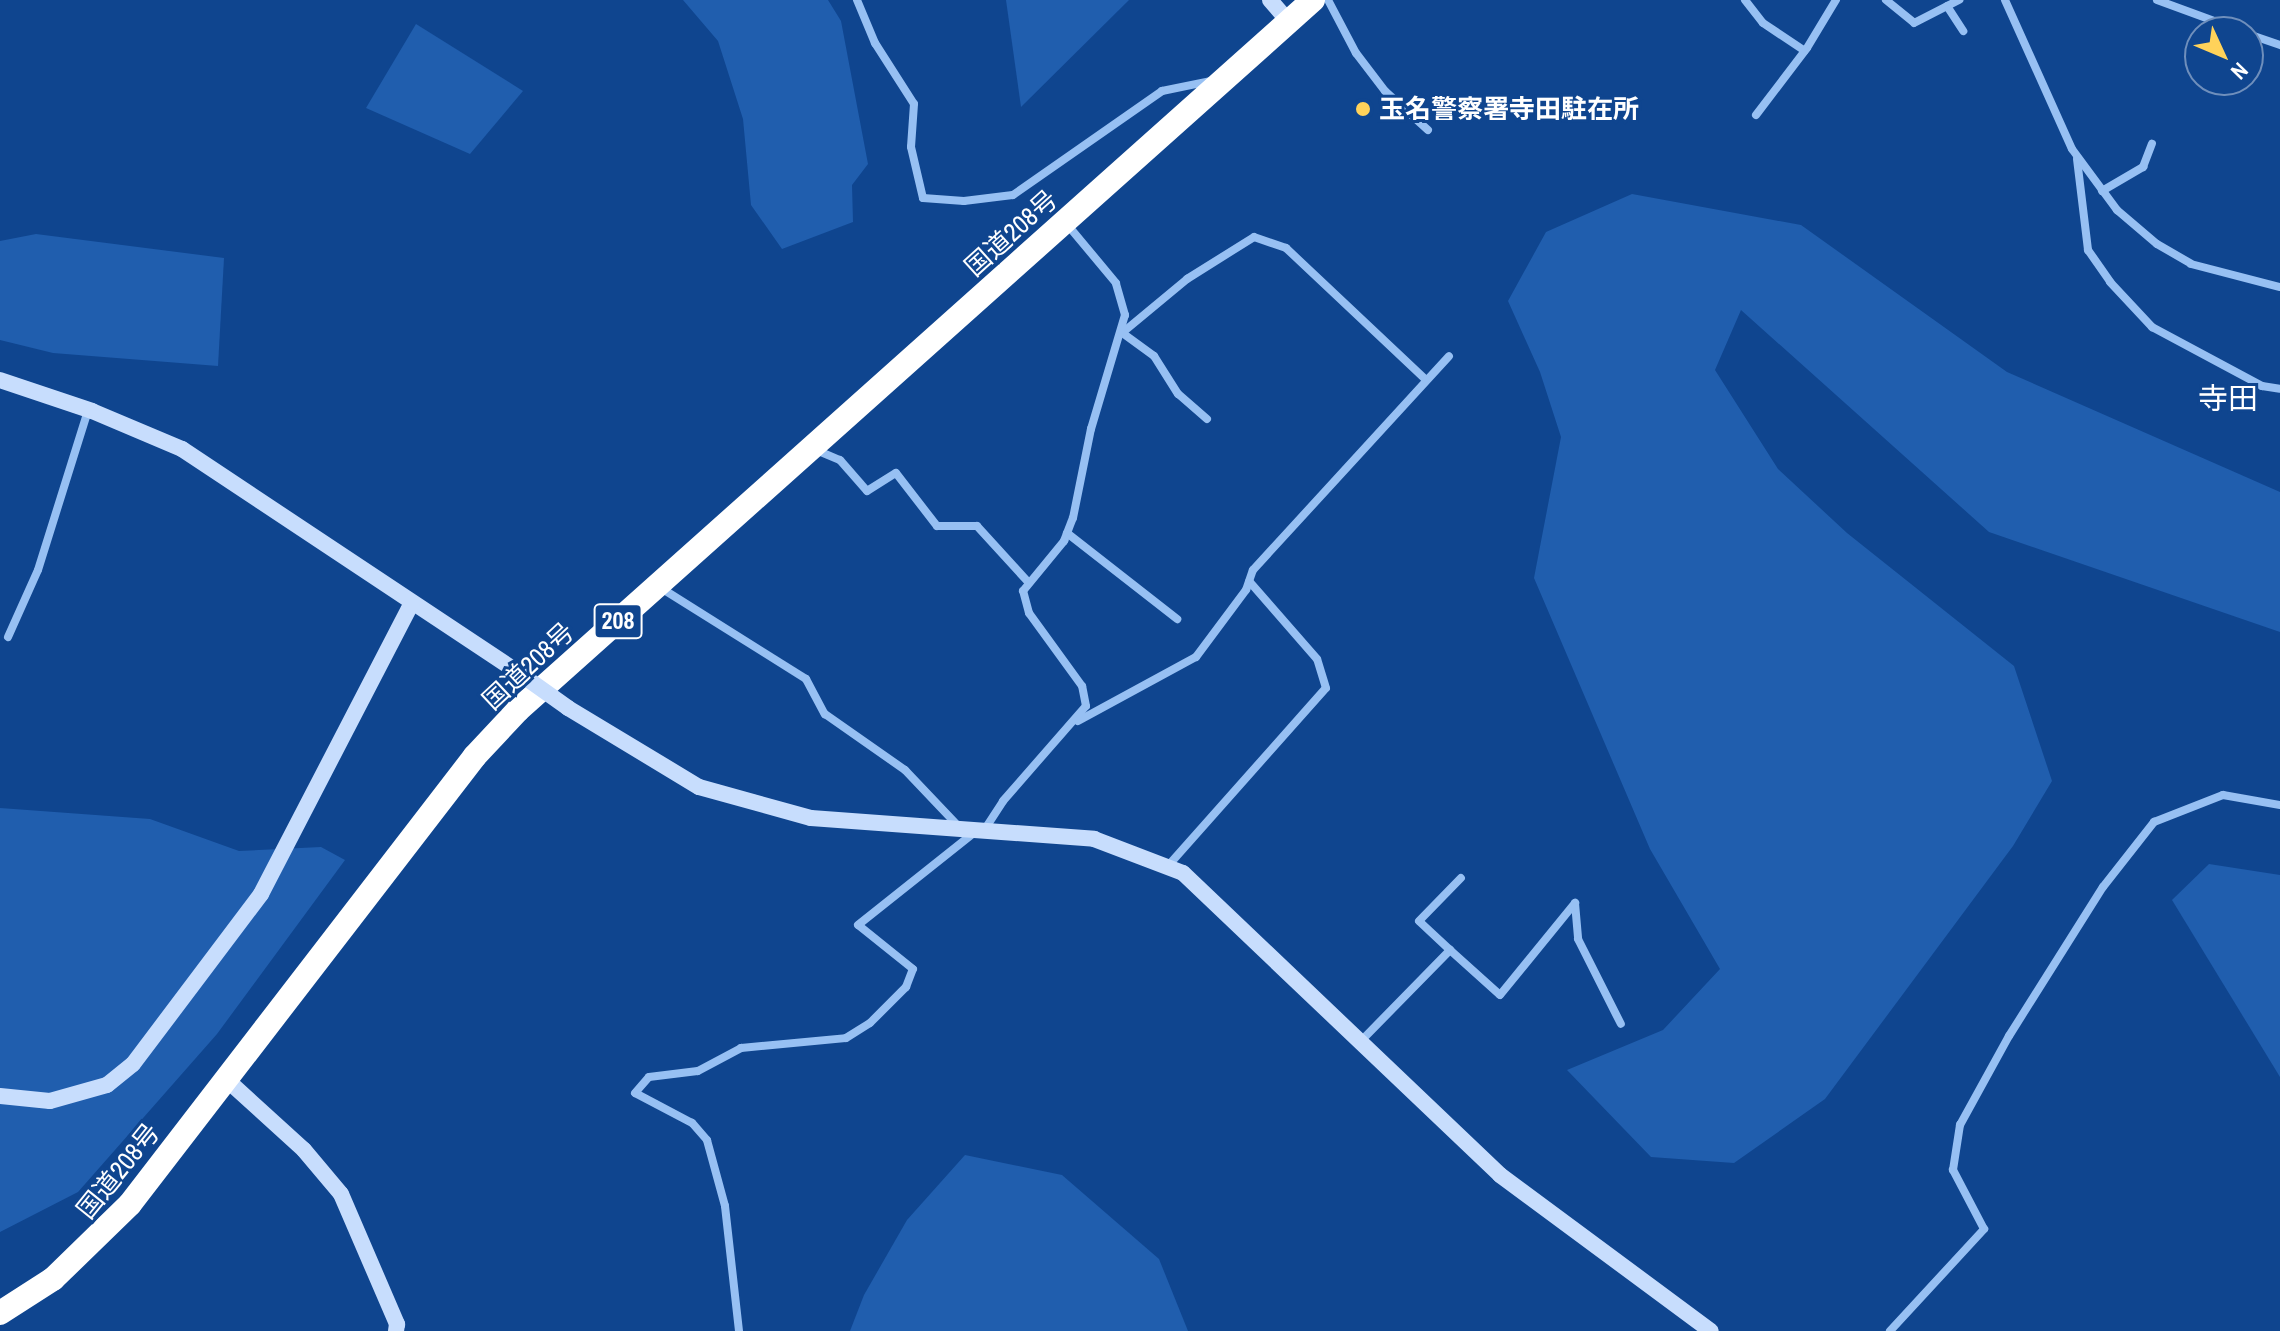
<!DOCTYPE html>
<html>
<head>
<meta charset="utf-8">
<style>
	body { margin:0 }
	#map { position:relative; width:2280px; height:1331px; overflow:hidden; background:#0f458f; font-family:"Archivo Narrow","Noto Sans JP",sans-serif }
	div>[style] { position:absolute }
	.green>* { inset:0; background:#205eae }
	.street>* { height:8px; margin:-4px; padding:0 4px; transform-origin:4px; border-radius:4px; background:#97c0f3 }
	.secondary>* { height:16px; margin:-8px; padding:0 8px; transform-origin:8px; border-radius:8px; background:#c7ddfd }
	.highway>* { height:24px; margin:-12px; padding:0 12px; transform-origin:12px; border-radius:12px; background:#fff }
	.secondary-bridge>* { height:16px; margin:-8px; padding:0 8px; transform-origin:8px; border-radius:8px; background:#c7ddfd }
	.dots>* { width:22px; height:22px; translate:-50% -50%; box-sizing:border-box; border:4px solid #0f458f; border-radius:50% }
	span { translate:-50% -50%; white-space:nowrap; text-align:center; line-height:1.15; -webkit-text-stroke:6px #0f458f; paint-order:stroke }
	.shield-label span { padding:2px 6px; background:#0f458f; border:2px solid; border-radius:6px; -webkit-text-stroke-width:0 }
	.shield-label { font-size:24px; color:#fff; font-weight:700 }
	.poi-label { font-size:26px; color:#fff; font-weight:700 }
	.left { translate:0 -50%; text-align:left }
	.street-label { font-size:26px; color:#fff }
	.quarter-label { font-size:30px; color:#fff }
	.north { position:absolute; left:2184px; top:16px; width:80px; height:80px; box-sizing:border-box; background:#0f458f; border:2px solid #6f8fbc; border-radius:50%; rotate:134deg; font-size:22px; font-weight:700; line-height:32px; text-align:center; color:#fff }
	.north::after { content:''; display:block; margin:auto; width:28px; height:36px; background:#ffd25a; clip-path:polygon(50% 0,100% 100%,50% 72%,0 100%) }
</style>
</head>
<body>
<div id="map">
	<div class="green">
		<i style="clip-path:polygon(683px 0,828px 0,841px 21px,868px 164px,852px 185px,853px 222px,782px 249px,751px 205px,743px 119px,718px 41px)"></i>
		<i style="clip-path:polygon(1006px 0,1129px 0,1021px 107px)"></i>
		<i style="clip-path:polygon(416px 24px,523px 91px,470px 154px,366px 108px)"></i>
		<i style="clip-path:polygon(1632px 194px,1801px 225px,2007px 372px,2280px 492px,2280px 632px,1989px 532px,1741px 310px,1715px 370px,1778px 469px,1847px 533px,2014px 666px,2052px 781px,2013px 846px,1825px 1099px,1734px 1163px,1651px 1157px,1567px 1070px,1663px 1030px,1720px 969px,1650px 849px,1534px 578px,1561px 437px,1540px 372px,1508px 301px,1546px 232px)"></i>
		<i style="clip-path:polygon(36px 234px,224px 258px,218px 366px,53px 353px,0 340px,0 241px)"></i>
		<i style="clip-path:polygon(0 808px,150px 819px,239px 851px,321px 847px,345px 860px,217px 1034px,78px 1192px,0 1232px)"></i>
		<i style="clip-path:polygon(2209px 864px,2280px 875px,2280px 1077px,2172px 900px)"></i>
		<i style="clip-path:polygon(965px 1155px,1062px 1175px,1159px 1259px,1188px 1331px,850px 1331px,864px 1295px,907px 1220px)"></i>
	</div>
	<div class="street">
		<i style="left:857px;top:0;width:47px;rotate:67.3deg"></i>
		<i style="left:875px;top:43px;width:72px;rotate:57.4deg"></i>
		<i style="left:914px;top:104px;width:43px;rotate:94deg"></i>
		<i style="left:911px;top:147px;width:52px;rotate:76.8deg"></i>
		<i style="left:923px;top:198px;width:41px;rotate:4.2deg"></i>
		<i style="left:964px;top:201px;width:49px;rotate:-7deg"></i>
		<i style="left:1013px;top:195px;width:182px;rotate:-34.9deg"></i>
		<i style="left:1162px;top:91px;width:54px;rotate:-11.7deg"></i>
		<i style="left:1328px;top:0;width:60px;rotate:62.2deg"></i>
		<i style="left:1356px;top:53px;width:48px;rotate:52.7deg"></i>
		<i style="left:1385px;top:91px;width:58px;rotate:42.2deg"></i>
		<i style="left:1745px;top:0;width:29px;rotate:52deg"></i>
		<i style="left:1763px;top:23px;width:50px;rotate:33.7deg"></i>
		<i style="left:1886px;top:0;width:36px;rotate:39deg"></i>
		<i style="left:1914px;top:23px;width:51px;rotate:-27.1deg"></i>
		<i style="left:2005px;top:0;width:163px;rotate:65.8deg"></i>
		<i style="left:2072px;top:149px;width:76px;rotate:53.6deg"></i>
		<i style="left:2117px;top:210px;width:52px;rotate:40.4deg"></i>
		<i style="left:2157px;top:244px;width:39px;rotate:30deg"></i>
		<i style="left:2191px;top:264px;width:92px;rotate:14.5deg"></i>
		<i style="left:2157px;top:0;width:93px;rotate:20.2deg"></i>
		<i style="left:1947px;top:6px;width:30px;rotate:57deg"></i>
		<i style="left:2248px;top:34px;width:34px;rotate:19deg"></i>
		<i style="left:1756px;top:115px;width:84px;rotate:-52.7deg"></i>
		<i style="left:1807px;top:48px;width:56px;rotate:-58.9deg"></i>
		<i style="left:2077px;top:159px;width:92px;rotate:83.1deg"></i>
		<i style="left:2088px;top:250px;width:39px;rotate:55deg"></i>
		<i style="left:2110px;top:282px;width:62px;rotate:47deg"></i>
		<i style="left:2152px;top:327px;width:125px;rotate:28.2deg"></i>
		<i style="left:2262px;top:386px;width:18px;rotate:9deg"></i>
		<i style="left:2102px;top:191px;width:48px;rotate:-30.3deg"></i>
		<i style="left:2143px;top:167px;width:25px;rotate:-69deg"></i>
		<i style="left:1207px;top:419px;width:38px;rotate:-139deg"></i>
		<i style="left:1178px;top:394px;width:45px;rotate:-122.3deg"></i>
		<i style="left:1154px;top:356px;width:39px;rotate:-144deg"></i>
		<i style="left:1122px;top:333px;width:85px;rotate:-39.7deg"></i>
		<i style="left:1187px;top:279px;width:79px;rotate:-32.1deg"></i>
		<i style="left:1254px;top:237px;width:34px;rotate:19deg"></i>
		<i style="left:1286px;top:248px;width:192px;rotate:43.3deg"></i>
		<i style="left:816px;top:450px;width:26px;rotate:23deg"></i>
		<i style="left:840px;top:460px;width:41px;rotate:48.9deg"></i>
		<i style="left:867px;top:491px;width:34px;rotate:-32deg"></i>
		<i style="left:896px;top:473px;width:67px;rotate:52.3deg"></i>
		<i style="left:937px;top:526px;width:40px"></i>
		<i style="left:977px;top:526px;width:77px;rotate:47.6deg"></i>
		<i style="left:1067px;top:533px;width:140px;rotate:38deg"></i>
		<i style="left:661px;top:588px;width:171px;rotate:32.1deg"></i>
		<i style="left:806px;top:679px;width:40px;rotate:62deg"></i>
		<i style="left:825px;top:714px;width:98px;rotate:35deg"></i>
		<i style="left:905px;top:770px;width:79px;rotate:46.5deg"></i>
		<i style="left:8px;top:637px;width:73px;rotate:-65.9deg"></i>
		<i style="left:38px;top:570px;width:168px;rotate:-72.6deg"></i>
		<i style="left:1078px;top:721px;width:134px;rotate:-28.5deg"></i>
		<i style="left:1196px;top:657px;width:84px;rotate:-53.3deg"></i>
		<i style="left:1246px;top:590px;width:21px;rotate:-71deg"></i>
		<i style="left:1253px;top:570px;width:290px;rotate:-47.5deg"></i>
		<i style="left:985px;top:829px;width:33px;rotate:-57deg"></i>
		<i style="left:1003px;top:801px;width:126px;rotate:-48.9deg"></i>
		<i style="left:1086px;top:706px;width:20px;rotate:-101deg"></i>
		<i style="left:1082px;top:686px;width:90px;rotate:-126deg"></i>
		<i style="left:1029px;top:613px;width:23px;rotate:-105deg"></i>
		<i style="left:1023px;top:591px;width:65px;rotate:-50.6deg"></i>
		<i style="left:1064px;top:541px;width:25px;rotate:-69deg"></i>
		<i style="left:1073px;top:518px;width:91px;rotate:-78.6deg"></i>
		<i style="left:1091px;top:429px;width:119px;rotate:-73.4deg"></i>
		<i style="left:1125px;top:315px;width:33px;rotate:-106deg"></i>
		<i style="left:1116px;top:283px;width:78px;rotate:-129.8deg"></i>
		<i style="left:1167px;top:867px;width:239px;rotate:-48.4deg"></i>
		<i style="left:1326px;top:688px;width:30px;rotate:-107deg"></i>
		<i style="left:1317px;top:659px;width:103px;rotate:-131.1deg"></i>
		<i style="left:1450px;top:950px;width:42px;rotate:-136.9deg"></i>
		<i style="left:1419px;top:921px;width:60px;rotate:-45.7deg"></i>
		<i style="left:1360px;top:1042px;width:129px;rotate:-45.6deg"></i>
		<i style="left:1450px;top:950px;width:67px;rotate:42deg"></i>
		<i style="left:1500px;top:995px;width:119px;rotate:-50.8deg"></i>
		<i style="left:1575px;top:903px;width:36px;rotate:85deg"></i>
		<i style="left:1578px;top:939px;width:95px;rotate:63.2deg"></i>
		<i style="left:739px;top:1331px;width:126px;rotate:-96.4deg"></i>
		<i style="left:725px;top:1206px;width:68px;rotate:-105.3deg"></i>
		<i style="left:707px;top:1140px;width:23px;rotate:-131deg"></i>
		<i style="left:692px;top:1123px;width:64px;rotate:-152.2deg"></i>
		<i style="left:635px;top:1093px;width:21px;rotate:-49deg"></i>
		<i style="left:649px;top:1077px;width:49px;rotate:-7deg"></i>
		<i style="left:698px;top:1071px;width:49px;rotate:-28.1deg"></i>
		<i style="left:741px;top:1048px;width:105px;rotate:-5.4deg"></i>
		<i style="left:846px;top:1038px;width:28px;rotate:-32deg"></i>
		<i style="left:870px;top:1023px;width:51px;rotate:-45deg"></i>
		<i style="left:906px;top:987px;width:19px;rotate:-69deg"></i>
		<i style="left:913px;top:969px;width:70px;rotate:-141.3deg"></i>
		<i style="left:858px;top:925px;width:149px;rotate:-38.5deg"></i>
		<i style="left:1890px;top:1331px;width:139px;rotate:-47.3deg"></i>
		<i style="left:1984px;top:1229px;width:67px;rotate:-117.7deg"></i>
		<i style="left:1953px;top:1170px;width:46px;rotate:-81.2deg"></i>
		<i style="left:1960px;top:1125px;width:102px;rotate:-61.2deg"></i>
		<i style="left:2009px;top:1036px;width:176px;rotate:-57.8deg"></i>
		<i style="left:2103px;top:887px;width:83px;rotate:-51.9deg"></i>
		<i style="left:2154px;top:822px;width:74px;rotate:-21.4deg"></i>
		<i style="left:2223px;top:795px;width:58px;rotate:10deg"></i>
	</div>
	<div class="secondary">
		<i style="left:1270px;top:0;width:28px;rotate:49deg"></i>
		<i style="left:0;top:380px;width:97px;rotate:18.6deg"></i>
		<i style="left:92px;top:411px;width:98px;rotate:22.9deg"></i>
		<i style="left:182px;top:449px;width:396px;rotate:33.6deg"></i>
		<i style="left:568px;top:708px;width:153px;rotate:31.1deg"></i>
		<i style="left:699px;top:787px;width:116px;rotate:15.5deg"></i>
		<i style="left:811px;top:818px;width:284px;rotate:4.2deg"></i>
		<i style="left:1094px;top:839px;width:95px;rotate:20.9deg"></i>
		<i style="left:1183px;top:873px;width:438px;rotate:43.6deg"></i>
		<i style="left:1500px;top:1175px;width:262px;rotate:36.5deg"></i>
		<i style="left:226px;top:1079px;width:105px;rotate:42.3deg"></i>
		<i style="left:304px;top:1150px;width:57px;rotate:49.9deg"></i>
		<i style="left:341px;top:1194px;width:142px;rotate:66.7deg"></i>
		<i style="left:397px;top:1324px;width:7px;rotate:98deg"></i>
		<i style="left:0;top:1096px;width:50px;rotate:5.7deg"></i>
		<i style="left:50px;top:1101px;width:59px;rotate:-15.7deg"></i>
		<i style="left:107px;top:1085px;width:33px;rotate:-39deg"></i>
		<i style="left:133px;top:1064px;width:213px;rotate:-53deg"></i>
		<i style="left:261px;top:894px;width:328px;rotate:-62.6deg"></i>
	</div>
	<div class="highway">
		<i style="left:0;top:1313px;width:63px;rotate:-32.7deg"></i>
		<i style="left:53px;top:1279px;width:107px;rotate:-44.2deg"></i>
		<i style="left:130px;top:1204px;width:565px;rotate:-52.4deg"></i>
		<i style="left:475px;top:756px;width:63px;rotate:-46.9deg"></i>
		<i style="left:518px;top:710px;width:1066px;rotate:-41.77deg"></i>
	</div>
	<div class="secondary-bridge">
		<i style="left:512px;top:668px;width:69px;rotate:35.5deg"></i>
	</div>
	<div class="dots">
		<i style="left:1363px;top:109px;background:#ffd25a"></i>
	</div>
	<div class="shield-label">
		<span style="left:618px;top:621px">208</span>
	</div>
	<div class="poi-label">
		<span class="left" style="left:1379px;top:109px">玉名警察署寺田駐在所</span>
	</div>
	<div class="street-label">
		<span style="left:1011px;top:233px;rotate:-42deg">国道208号</span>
		<span style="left:528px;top:666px;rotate:-43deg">国道208号</span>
		<span style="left:118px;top:1171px;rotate:-51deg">国道208号</span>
	</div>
	<div class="quarter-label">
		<span style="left:2228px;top:398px">寺田</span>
	</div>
	<div class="north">N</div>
</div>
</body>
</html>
